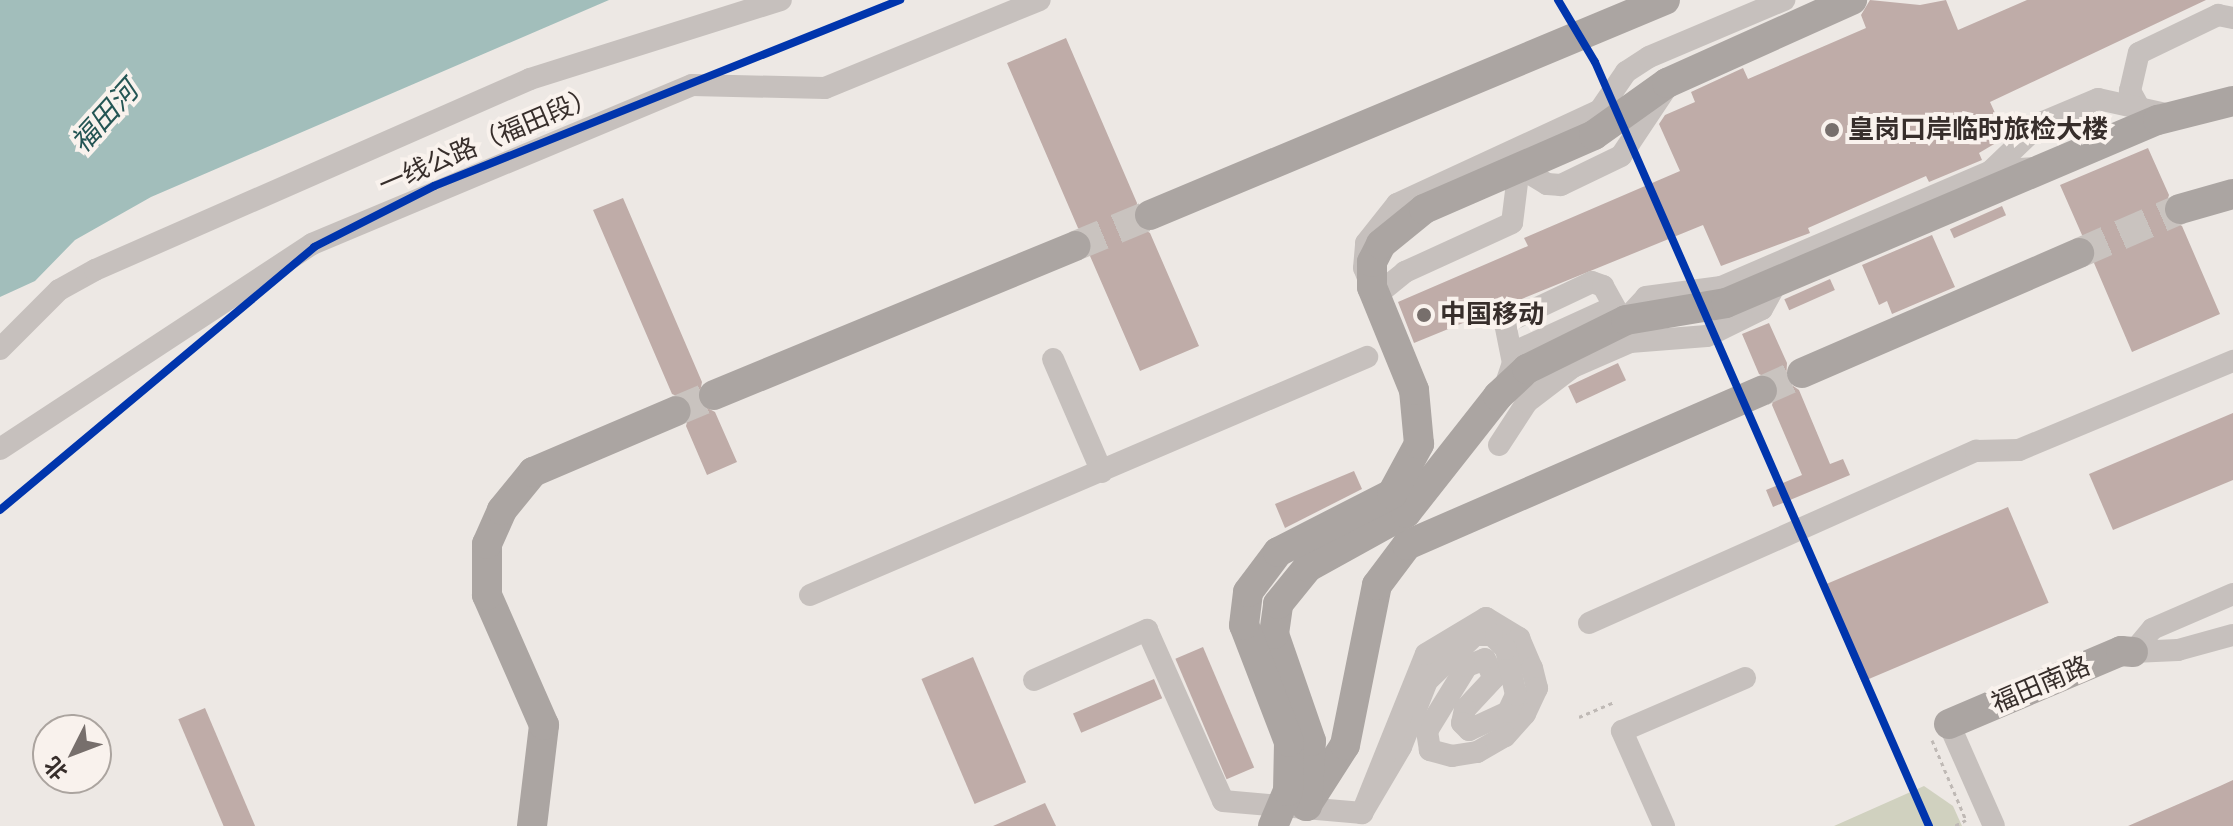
<!DOCTYPE html>
<html>
<head>
<meta charset="utf-8">
<style>
	body { margin:0 }
	#map { position:relative; width:2233px; height:826px; overflow:hidden; background:#ede8e4; font-family:Raleway,"Noto Sans SC",sans-serif }
	div>[style] { position:absolute }
	.green>* { inset:0; background:#d0d1bf }
	.water>* { inset:0; background:#a2bebb }
	.building>* { inset:0; background:#bfaca8; transform-origin:0 0 }
	.major-tunnel>* { height:30px; margin-top:-15px; transform-origin:0; background:repeating-linear-gradient(90deg,#c9c3bf 0 30px,transparent 0 45px) }
	.path>* { height:3px; margin-top:-1.5px; transform-origin:0; background:repeating-linear-gradient(90deg,#bfb9b5 0 4px,transparent 0 8px) }
	.minor>* { height:22px; margin:-11px; padding:0 11px; transform-origin:11px; border-radius:11px; background:#c6c0bd }
	.major>* { height:30px; margin:-15px; padding:0 15px; transform-origin:15px; border-radius:15px; background:#aba5a2 }
	.metro-1>* { height:8px; margin:-4px; padding:0 4px; transform-origin:4px; border-radius:4px; background:#0035ad }
	.dots>* { width:22px; height:22px; translate:-50% -50%; box-sizing:border-box; border:4px solid #f9f2ed; border-radius:50% }
	span { translate:-50% -50%; white-space:nowrap; text-align:center; line-height:1.15; -webkit-text-stroke:8px #f9f2ed; paint-order:stroke }
	.poi-label { font-size:26px; color:#372e2b; font-weight:700 }
	.left { translate:0 -50%; text-align:left }
	.street-label { font-size:26px; color:#372e2b }
	.water-label { font-size:28px; color:#245554; font-style:italic }
	.north { position:absolute; left:32px; top:714px; width:80px; height:80px; box-sizing:border-box; background:#f9f2ed; border:2px solid #aba49f; border-radius:50%; rotate:228deg; font-size:22px; font-weight:700; line-height:32px; text-align:center; color:#372e2b }
	.north::after { content:''; display:block; margin:auto; width:28px; height:36px; background:#776f6c; clip-path:polygon(50% 0,100% 100%,50% 72%,0 100%) }
</style>
</head>
<body>
<div id="map">
	<div class="green">
		<i style="clip-path:polygon(1924px 786px,1953px 806px,1962px 826px,1834px 826px)"></i>
	</div>
	<div class="water">
		<i style="clip-path:polygon(0 0,609px 0,151px 197px,75px 240px,35px 281px,0 297px)"></i>
	</div>
	<div class="building">
		<i style="clip-path:polygon(1870px 0,1920px 5px,1946px 0,1958px 30px,2027px 0,2206px 0,1990px 102px,2006px 137px,1979px 153px,1982px 160px,1929px 182px,1926px 176px,1808px 228px,1810px 233px,1721px 266px,1703px 225px,1414px 343px,1398px 302px,1528px 246px,1524px 238px,1680px 171px,1659px 124px,1665px 115px,1695px 102px,1691px 92px,1743px 68px,1748px 79px,1866px 28px,1861px 15px)"></i>
		<i style="clip-path:polygon(1066px 38px,1137px 203px,1134px 223px,1150px 233px,1199px 346px,1140px 371px,1090px 256px,1091px 238px,1078px 228px,1007px 63px)"></i>
		<i style="clip-path:polygon(2148px 148px,2169px 195px,2163px 215px,2182px 226px,2220px 314px,2132px 352px,2094px 263px,2096px 247px,2082px 235px,2060px 185px)"></i>
		<i style="clip-path:polygon(623px 198px,702px 382px,698px 403px,715px 412px,737px 462px,707px 475px,686px 426px,692px 403px,672px 394px,593px 210px)"></i>
		<i style="left:2002px;top:206px;width:10px;height:57px;rotate:66deg"></i>
		<i style="clip-path:polygon(1932px 235px,1955px 287px,1892px 314px,1887px 301px,1879px 305px,1862px 265px)"></i>
		<i style="left:1830px;top:279px;width:12px;height:50px;rotate:66deg"></i>
		<i style="clip-path:polygon(1769px 323px,1787px 363px,1786px 381px,1799px 390px,1830px 464px,1843px 459px,1850px 475px,1773px 507px,1766px 490px,1802px 475px,1772px 405px,1778px 383px,1759px 374px,1742px 334px)"></i>
		<i style="left:1618px;top:363px;width:19px;height:55px;rotate:65deg"></i>
		<i style="clip-path:polygon(2233px 413px,2233px 480px,2113px 530px,2089px 474px)"></i>
		<i style="clip-path:polygon(1354px 471px,1362px 489px,1285px 528px,1275px 504px)"></i>
		<i style="left:2008px;top:507px;width:104px;height:203px;rotate:67deg"></i>
		<i style="left:1203px;top:647px;width:131px;height:30px;rotate:67deg"></i>
		<i style="left:973px;top:657px;width:136px;height:56px;rotate:67deg"></i>
		<i style="left:1154px;top:679px;width:21px;height:88px;rotate:67deg"></i>
		<i style="left:205px;top:708px;width:128px;height:29px;rotate:67deg"></i>
		<i style="clip-path:polygon(2233px 780px,2233px 826px,2128px 826px,2220px 786px)"></i>
		<i style="clip-path:polygon(1045px 803px,1056px 826px,993px 826px)"></i>
	</div>
	<div class="major-tunnel">
		<i style="left:1075px;top:246px;width:81px;rotate:-22.5deg"></i>
		<i style="left:2079px;top:253px;width:110px;rotate:-23.5deg"></i>
		<i style="left:1762px;top:391px;width:44px;rotate:-24.2deg"></i>
		<i style="left:676px;top:411px;width:41px;rotate:-22.8deg"></i>
	</div>
	<div class="path">
		<i style="left:1579px;top:717px;width:38px;rotate:-23deg"></i>
		<i style="left:1932px;top:740px;width:87px;rotate:67deg"></i>
		<i style="left:1966px;top:820px;width:13px;rotate:153deg"></i>
	</div>
	<div class="minor">
		<i style="left:1665px;top:90px;width:79px;rotate:123.7deg"></i>
		<i style="left:1621px;top:156px;width:67px;rotate:154.2deg"></i>
		<i style="left:1561px;top:185px;width:14px;rotate:-176deg"></i>
		<i style="left:1547px;top:184px;width:33px;rotate:-149deg"></i>
		<i style="left:1519px;top:167px;width:56px;rotate:97.1deg"></i>
		<i style="left:1512px;top:223px;width:118px;rotate:155.4deg"></i>
		<i style="left:1405px;top:272px;width:38px;rotate:141deg"></i>
		<i style="left:1375px;top:296px;width:30px;rotate:-111deg"></i>
		<i style="left:1364px;top:268px;width:25px;rotate:-85deg"></i>
		<i style="left:1366px;top:243px;width:50px;rotate:-51.5deg"></i>
		<i style="left:1397px;top:204px;width:224px;rotate:-24.8deg"></i>
		<i style="left:1600px;top:110px;width:46px;rotate:-55.6deg"></i>
		<i style="left:1626px;top:72px;width:27px;rotate:-33deg"></i>
		<i style="left:1649px;top:57px;width:147px;rotate:-22.9deg"></i>
		<i style="left:2140px;top:109px;width:21px;rotate:-119deg"></i>
		<i style="left:2130px;top:91px;width:39px;rotate:-77deg"></i>
		<i style="left:2139px;top:53px;width:88px;rotate:-25.7deg"></i>
		<i style="left:2218px;top:15px;width:15px;rotate:11deg"></i>
		<i style="left:1992px;top:170px;width:68px;rotate:-43.8deg"></i>
		<i style="left:2041px;top:123px;width:62px;rotate:-22.8deg"></i>
		<i style="left:2098px;top:99px;width:74px;rotate:12.5deg"></i>
		<i style="left:0;top:349px;width:83px;rotate:-45deg"></i>
		<i style="left:59px;top:290px;width:41px;rotate:-29.1deg"></i>
		<i style="left:95px;top:270px;width:475px;rotate:-23.7deg"></i>
		<i style="left:530px;top:79px;width:263px;rotate:-17.5deg"></i>
		<i style="left:1512px;top:353px;width:111px;rotate:-24.5deg"></i>
		<i style="left:1053px;top:359px;width:123px;rotate:66.6deg"></i>
		<i style="left:1504px;top:389px;width:28px;rotate:-71deg"></i>
		<i style="left:1513px;top:363px;width:41px;rotate:-101.3deg"></i>
		<i style="left:1505px;top:323px;width:96px;rotate:-25.2deg"></i>
		<i style="left:1592px;top:282px;width:12px;rotate:20deg"></i>
		<i style="left:1603px;top:286px;width:41px;rotate:60.9deg"></i>
		<i style="left:1623px;top:322px;width:34px;rotate:-47deg"></i>
		<i style="left:1646px;top:297px;width:76px;rotate:-7.6deg"></i>
		<i style="left:1721px;top:287px;width:294px;rotate:-23.2deg"></i>
		<i style="left:1991px;top:171px;width:44px;rotate:-3.9deg"></i>
		<i style="left:1499px;top:445px;width:51px;rotate:-56.9deg"></i>
		<i style="left:1527px;top:402px;width:58px;rotate:-37.3deg"></i>
		<i style="left:1573px;top:367px;width:62px;rotate:-23.7deg"></i>
		<i style="left:1630px;top:342px;width:77px;rotate:-4.5deg"></i>
		<i style="left:1707px;top:336px;width:61px;rotate:-26.1deg"></i>
		<i style="left:1762px;top:309px;width:31px;rotate:-61deg"></i>
		<i style="left:0;top:449px;width:373px;rotate:-33.3deg"></i>
		<i style="left:312px;top:244px;width:412px;rotate:-22.7deg"></i>
		<i style="left:692px;top:85px;width:133px;rotate:1.3deg"></i>
		<i style="left:825px;top:88px;width:232px;rotate:-22.3deg"></i>
		<i style="left:810px;top:595px;width:606px;rotate:-23.14deg"></i>
		<i style="left:1486px;top:618px;width:39px;rotate:31deg"></i>
		<i style="left:1519px;top:638px;width:33px;rotate:67deg"></i>
		<i style="left:1532px;top:668px;width:21px;rotate:76deg"></i>
		<i style="left:1537px;top:688px;width:29px;rotate:115deg"></i>
		<i style="left:1525px;top:714px;width:30px;rotate:132deg"></i>
		<i style="left:1505px;top:736px;width:32px;rotate:150deg"></i>
		<i style="left:1477px;top:752px;width:25px;rotate:171deg"></i>
		<i style="left:1452px;top:756px;width:23px;rotate:-165deg"></i>
		<i style="left:1430px;top:750px;width:19px;rotate:-99deg"></i>
		<i style="left:1427px;top:731px;width:76px;rotate:-58.4deg"></i>
		<i style="left:1467px;top:666px;width:19px;rotate:-21deg"></i>
		<i style="left:1485px;top:659px;width:21px;rotate:65deg"></i>
		<i style="left:1494px;top:678px;width:42px;rotate:133.1deg"></i>
		<i style="left:1465px;top:709px;width:14px;rotate:102deg"></i>
		<i style="left:1462px;top:723px;width:10px;rotate:45deg"></i>
		<i style="left:1469px;top:730px;width:43px;rotate:-24.8deg"></i>
		<i style="left:1508px;top:712px;width:19px;rotate:-65deg"></i>
		<i style="left:1516px;top:695px;width:47px;rotate:-102.3deg"></i>
		<i style="left:1506px;top:649px;width:20px;rotate:-135deg"></i>
		<i style="left:1492px;top:635px;width:17px;rotate:180deg"></i>
		<i style="left:1475px;top:635px;width:66px;rotate:136.2deg"></i>
		<i style="left:1427px;top:681px;width:71px;rotate:111.5deg"></i>
		<i style="left:1401px;top:747px;width:77px;rotate:120.6deg"></i>
		<i style="left:1362px;top:813px;width:171px;rotate:-68.1deg"></i>
		<i style="left:1426px;top:654px;width:70px;rotate:-31deg"></i>
		<i style="left:1589px;top:623px;width:424px;rotate:-24deg"></i>
		<i style="left:1976px;top:451px;width:43px;rotate:-1.3deg"></i>
		<i style="left:2019px;top:450px;width:232px;rotate:-22.6deg"></i>
		<i style="left:2133px;top:652px;width:30px;rotate:-50deg"></i>
		<i style="left:2152px;top:629px;width:88px;rotate:-23.4deg"></i>
		<i style="left:2133px;top:652px;width:45px;rotate:-2.5deg"></i>
		<i style="left:2178px;top:650px;width:57px;rotate:-15.3deg"></i>
		<i style="left:1034px;top:680px;width:124px;rotate:-23.9deg"></i>
		<i style="left:1147px;top:630px;width:187px;rotate:66deg"></i>
		<i style="left:1223px;top:801px;width:140px;rotate:4.9deg"></i>
		<i style="left:1949px;top:724px;width:111px;rotate:66.2deg"></i>
		<i style="left:1664px;top:826px;width:104px;rotate:-113.9deg"></i>
		<i style="left:1622px;top:731px;width:134px;rotate:-23.3deg"></i>
	</div>
	<div class="major">
		<i style="left:2180px;top:209px;width:55px;rotate:-15.8deg"></i>
		<i style="left:1150px;top:215px;width:558px;rotate:-22.66deg"></i>
		<i style="left:1802px;top:373px;width:302px;rotate:-23.4deg"></i>
		<i style="left:714px;top:395px;width:391px;rotate:-22.4deg"></i>
		<i style="left:1949px;top:724px;width:187px;rotate:-23deg"></i>
		<i style="left:2121px;top:651px;width:12px;rotate:5deg"></i>
		<i style="left:1306px;top:806px;width:72px;rotate:-57.4deg"></i>
		<i style="left:1345px;top:745px;width:163px;rotate:-78.7deg"></i>
		<i style="left:1377px;top:585px;width:50px;rotate:-53.1deg"></i>
		<i style="left:1407px;top:545px;width:387px;rotate:-23.5deg"></i>
		<i style="left:1307px;top:806px;width:65px;rotate:-86.5deg"></i>
		<i style="left:1311px;top:741px;width:113px;rotate:-109.1deg"></i>
		<i style="left:1274px;top:634px;width:30px;rotate:-82deg"></i>
		<i style="left:1278px;top:604px;width:48px;rotate:-51deg"></i>
		<i style="left:1308px;top:567px;width:112px;rotate:-28.9deg"></i>
		<i style="left:1406px;top:513px;width:149px;rotate:-51.8deg"></i>
		<i style="left:1498px;top:396px;width:40px;rotate:-43deg"></i>
		<i style="left:1527px;top:369px;width:110px;rotate:-26.3deg"></i>
		<i style="left:1626px;top:320px;width:101px;rotate:-9.6deg"></i>
		<i style="left:1726px;top:303px;width:469px;rotate:-23deg"></i>
		<i style="left:2158px;top:120px;width:77px;rotate:-14.2deg"></i>
		<i style="left:532px;top:826px;width:102px;rotate:-83.2deg"></i>
		<i style="left:544px;top:725px;width:142px;rotate:-113.7deg"></i>
		<i style="left:487px;top:595px;width:51px;rotate:-90deg"></i>
		<i style="left:487px;top:544px;width:37px;rotate:-66deg"></i>
		<i style="left:502px;top:510px;width:49px;rotate:-50.8deg"></i>
		<i style="left:533px;top:472px;width:155px;rotate:-23.1deg"></i>
		<i style="left:1273px;top:826px;width:38px;rotate:-67deg"></i>
		<i style="left:1288px;top:791px;width:49px;rotate:-88.8deg"></i>
		<i style="left:1289px;top:742px;width:125px;rotate:-111deg"></i>
		<i style="left:1244px;top:625px;width:33px;rotate:-83deg"></i>
		<i style="left:1248px;top:592px;width:50px;rotate:-53.1deg"></i>
		<i style="left:1278px;top:552px;width:128px;rotate:-27deg"></i>
		<i style="left:1392px;top:494px;width:57px;rotate:-61.6deg"></i>
		<i style="left:1419px;top:444px;width:54px;rotate:-95.3deg"></i>
		<i style="left:1414px;top:390px;width:111px;rotate:-112.2deg"></i>
		<i style="left:1372px;top:287px;width:25px;rotate:-90deg"></i>
		<i style="left:1372px;top:262px;width:20px;rotate:-63deg"></i>
		<i style="left:1381px;top:244px;width:55px;rotate:-39.1deg"></i>
		<i style="left:1424px;top:209px;width:185px;rotate:-23.5deg"></i>
		<i style="left:1594px;top:135px;width:90px;rotate:-35.5deg"></i>
		<i style="left:1667px;top:83px;width:203px;rotate:-24.2deg"></i>
	</div>
	<div class="metro-1">
		<i style="left:1558px;top:0;width:72px;rotate:59.2deg"></i>
		<i style="left:1595px;top:62px;width:834px;rotate:66.39deg"></i>
		<i style="left:0;top:510px;width:410px;rotate:-39.9deg"></i>
		<i style="left:314px;top:247px;width:135px;rotate:-26.9deg"></i>
		<i style="left:434px;top:186px;width:502px;rotate:-21.76deg"></i>
	</div>
	<div class="dots">
		<i style="left:1832px;top:130px;background:#776f6c"></i>
		<i style="left:1424px;top:315px;background:#776f6c"></i>
	</div>
	<div class="poi-label">
		<span class="left" style="left:1848px;top:130px">皇岗口岸临时旅检大楼</span>
		<span class="left" style="left:1440px;top:315px">中国移动</span>
	</div>
	<div class="street-label">
		<span style="left:488px;top:141px;rotate:-23deg">一线公路（福田段）</span>
		<span style="left:2041px;top:685px;rotate:-23deg">福田南路</span>
	</div>
	<div class="water-label">
		<span style="left:105px;top:117px;rotate:-48deg">福田河</span>
	</div>
	<div class="north">北</div>
</div>
</body>
</html>
